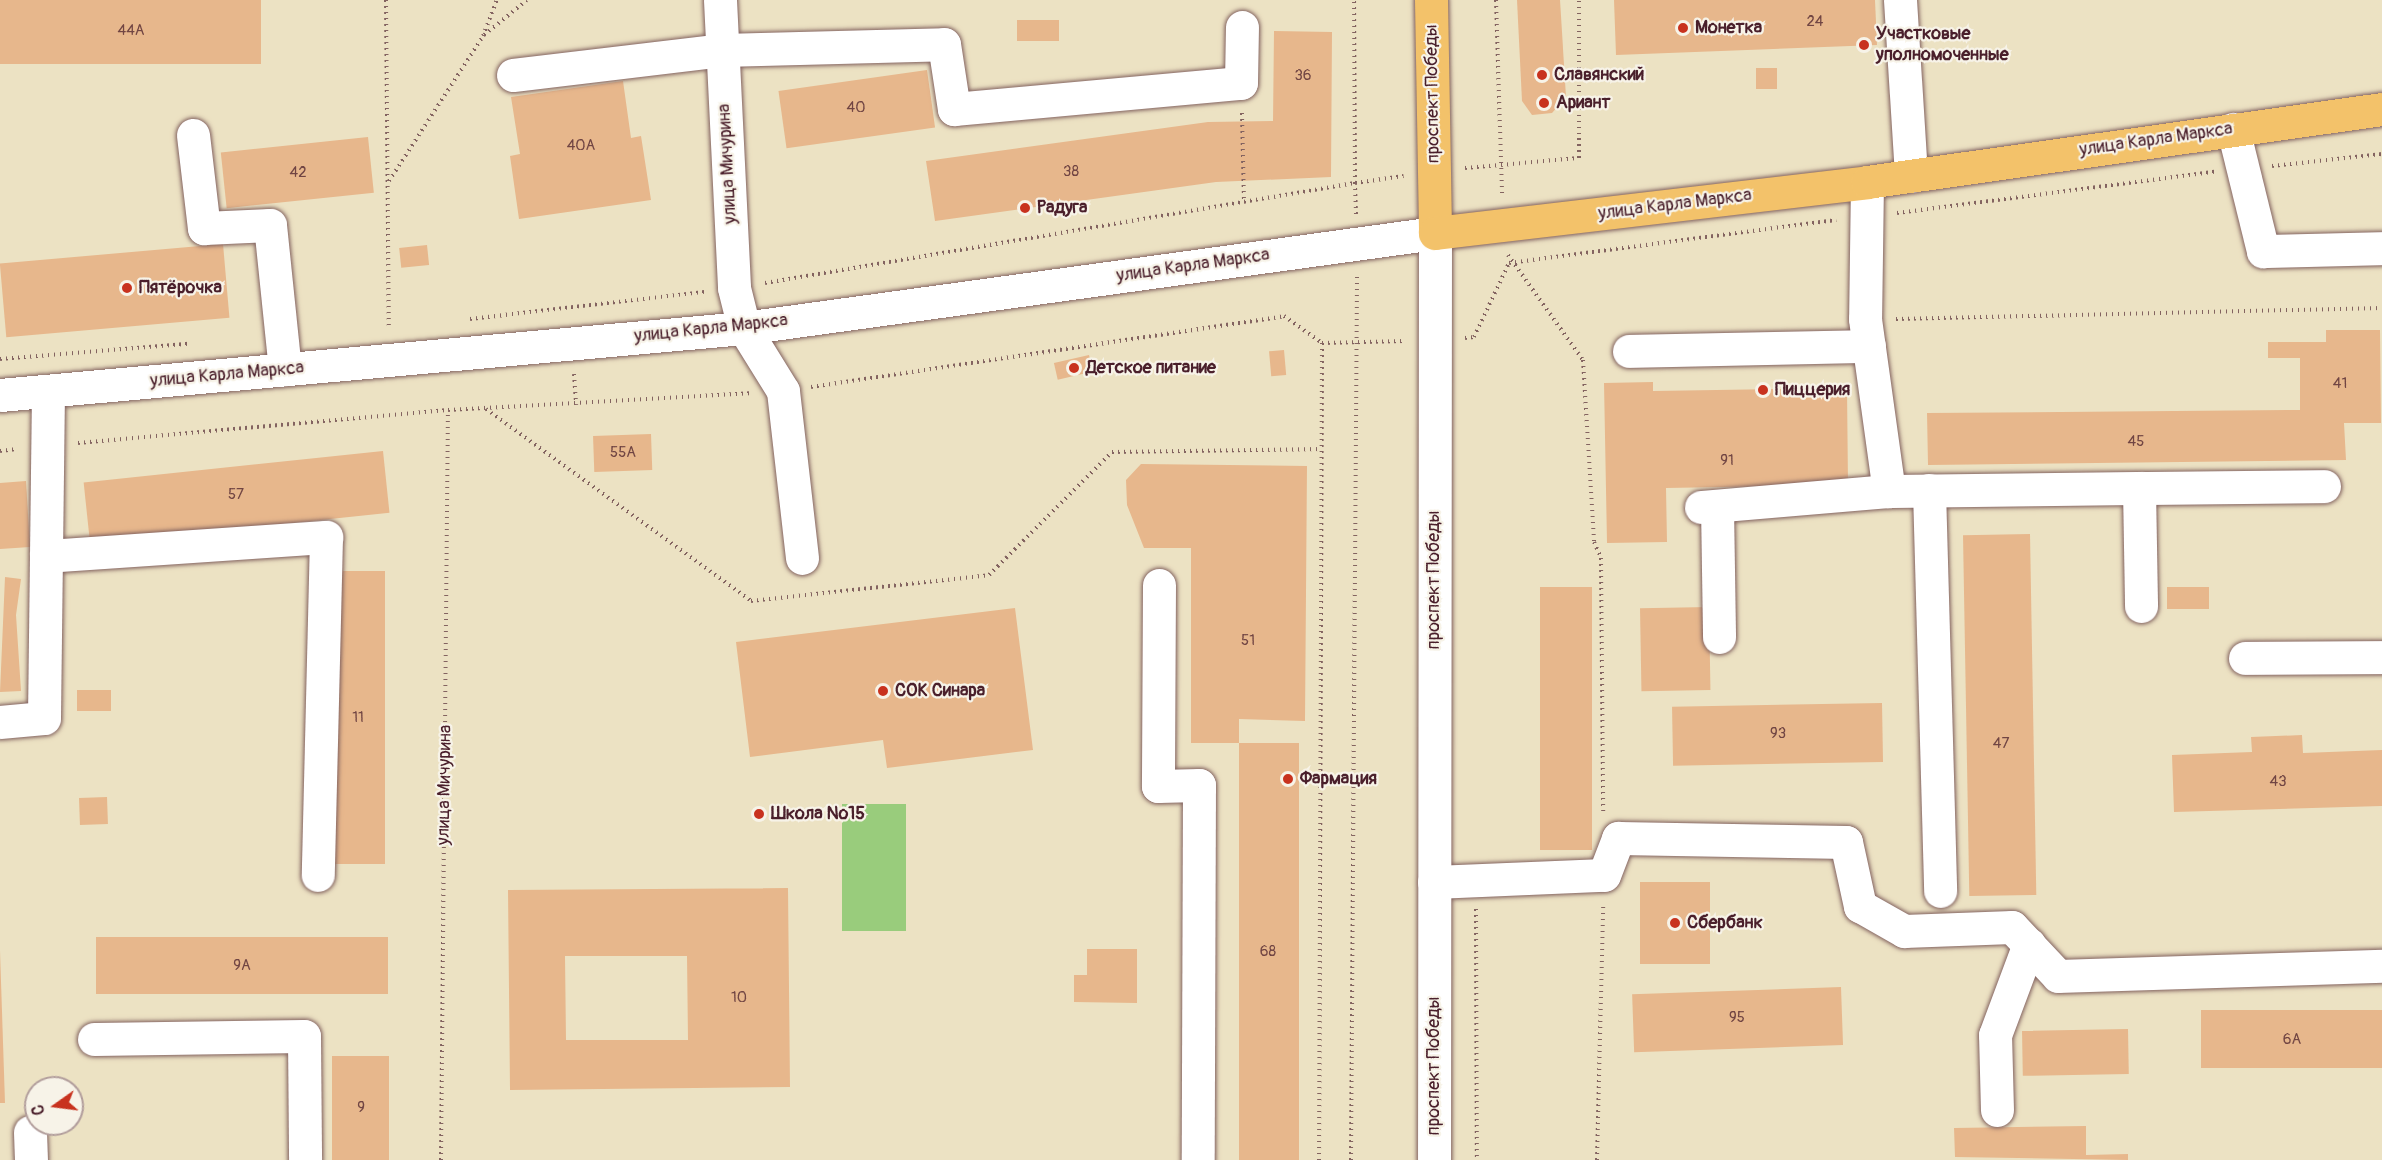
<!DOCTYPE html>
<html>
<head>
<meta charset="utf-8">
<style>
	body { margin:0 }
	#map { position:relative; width:2382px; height:1160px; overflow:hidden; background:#ece2c3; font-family:Pangolin,sans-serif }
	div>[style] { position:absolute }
	.green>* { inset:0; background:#99cc7c; transform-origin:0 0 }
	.building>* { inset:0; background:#e7b78c; transform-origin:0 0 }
	.path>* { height:4px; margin-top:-2px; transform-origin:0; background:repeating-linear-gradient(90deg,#836360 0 1.5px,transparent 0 6px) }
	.roads { filter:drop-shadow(0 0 2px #836360) drop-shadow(0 0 2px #836360) }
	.minor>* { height:33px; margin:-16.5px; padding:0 16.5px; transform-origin:16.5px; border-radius:16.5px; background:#fff }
	.major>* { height:33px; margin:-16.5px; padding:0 16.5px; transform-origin:16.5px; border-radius:16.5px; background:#f3c26a }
	.dots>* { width:16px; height:16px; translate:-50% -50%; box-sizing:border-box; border:3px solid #f7f3e8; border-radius:50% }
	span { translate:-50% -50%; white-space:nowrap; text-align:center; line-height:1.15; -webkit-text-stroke:4.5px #f7f3e8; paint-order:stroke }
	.number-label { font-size:15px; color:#714543 }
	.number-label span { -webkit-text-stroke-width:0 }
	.poi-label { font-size:18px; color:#4a1f2b; font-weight:700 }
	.left { translate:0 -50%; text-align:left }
	.street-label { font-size:18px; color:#4a1f2b }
	.north { position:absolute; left:24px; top:1076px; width:60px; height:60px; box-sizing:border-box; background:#f7f3e8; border:2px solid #b29e9c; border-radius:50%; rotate:256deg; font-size:16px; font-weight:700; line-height:24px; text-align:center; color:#4a1f2b }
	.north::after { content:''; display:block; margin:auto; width:21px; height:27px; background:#c8321e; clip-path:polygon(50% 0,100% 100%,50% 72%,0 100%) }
</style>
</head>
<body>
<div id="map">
	<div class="green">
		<i style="left:906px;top:804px;width:127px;height:64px;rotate:90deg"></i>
	</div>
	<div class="building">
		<i style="left:0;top:0;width:261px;height:64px"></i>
		<i style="clip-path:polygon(1517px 0,1560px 0,1566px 97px,1552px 113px,1532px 115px,1522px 101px)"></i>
		<i style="clip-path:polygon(1614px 0,1875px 0,1877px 45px,1616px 55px)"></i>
		<i style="left:1017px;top:20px;width:42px;height:21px"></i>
		<i style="clip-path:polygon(1274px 31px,1332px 32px,1331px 177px,1216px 182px,935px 221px,926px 161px,1208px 122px,1273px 121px)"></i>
		<i style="left:1756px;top:68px;width:21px;height:21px"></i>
		<i style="left:927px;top:70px;width:58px;height:150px;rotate:82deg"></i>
		<i style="clip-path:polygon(623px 81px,631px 138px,641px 136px,651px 200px,519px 219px,510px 156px,520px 154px,511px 97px)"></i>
		<i style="left:368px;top:137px;width:56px;height:148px;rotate:84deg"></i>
		<i style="left:223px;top:244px;width:74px;height:224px;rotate:85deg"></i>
		<i style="left:427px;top:245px;width:20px;height:28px;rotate:84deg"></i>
		<i style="clip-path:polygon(2326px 330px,2380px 330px,2381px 423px,2344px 423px,2346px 460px,1928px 465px,1927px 413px,2300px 410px,2300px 358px,2268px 358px,2268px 342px,2326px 342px)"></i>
		<i style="left:1284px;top:350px;width:25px;height:15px;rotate:85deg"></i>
		<i style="left:1089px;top:355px;width:17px;height:36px;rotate:77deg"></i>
		<i style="clip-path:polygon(1653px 382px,1653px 391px,1847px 388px,1848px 485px,1666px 488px,1667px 542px,1607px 543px,1604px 383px)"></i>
		<i style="left:651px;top:434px;width:36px;height:58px;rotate:88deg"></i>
		<i style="left:383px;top:451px;width:62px;height:301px;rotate:84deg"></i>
		<i style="clip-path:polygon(1141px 464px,1307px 466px,1305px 721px,1239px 719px,1239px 743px,1191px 743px,1191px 548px,1144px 548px,1127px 505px,1126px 480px)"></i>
		<i style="clip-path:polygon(26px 481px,30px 547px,0 549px,0 483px)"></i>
		<i style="left:2030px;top:534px;width:361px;height:67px;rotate:89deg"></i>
		<i style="left:329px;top:571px;width:56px;height:293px"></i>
		<i style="clip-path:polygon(5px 577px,21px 579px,16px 615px,21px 691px,0 692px)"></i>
		<i style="left:1592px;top:587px;width:263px;height:52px;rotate:90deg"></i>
		<i style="left:2167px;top:587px;width:42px;height:22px"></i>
		<i style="left:1709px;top:607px;width:83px;height:69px;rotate:89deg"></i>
		<i style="clip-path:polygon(1015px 608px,1033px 750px,887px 768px,883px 740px,750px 757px,736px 642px)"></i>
		<i style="left:77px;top:690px;width:34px;height:21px"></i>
		<i style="left:1882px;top:703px;width:59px;height:210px;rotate:89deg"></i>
		<i style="clip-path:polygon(2302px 735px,2303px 753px,2382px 750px,2382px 806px,2174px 812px,2172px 755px,2252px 752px,2251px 737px)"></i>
		<i style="left:1239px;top:743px;width:60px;height:417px"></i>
		<i style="left:107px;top:797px;width:27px;height:28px;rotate:88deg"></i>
		<i style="left:1640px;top:882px;width:70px;height:82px"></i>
		<i style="clip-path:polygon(evenodd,788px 888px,790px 1087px,510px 1090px,508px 890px,788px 888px,565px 956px,687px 956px,688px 1040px,566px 1040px,565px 956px)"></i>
		<i style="left:96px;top:937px;width:292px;height:57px"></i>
		<i style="clip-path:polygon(1087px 949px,1137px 949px,1137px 1003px,1074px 1002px,1074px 975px,1087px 975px)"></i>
		<i style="clip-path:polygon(0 951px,5px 1103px,0 1103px)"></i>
		<i style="left:1841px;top:987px;width:58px;height:209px;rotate:88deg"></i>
		<i style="left:2382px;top:1010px;width:58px;height:181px;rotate:90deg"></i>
		<i style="left:2128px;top:1029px;width:45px;height:106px;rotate:89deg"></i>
		<i style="left:332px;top:1056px;width:57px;height:104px"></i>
		<i style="clip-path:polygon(2086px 1126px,2086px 1155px,2128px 1154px,2128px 1160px,1955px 1157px,1954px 1128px)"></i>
	</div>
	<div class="path">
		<i style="left:386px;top:0;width:328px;rotate:89.5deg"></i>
		<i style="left:1496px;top:0;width:196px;rotate:88.2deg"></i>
		<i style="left:484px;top:35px;width:55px;rotate:-39.1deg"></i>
		<i style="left:1242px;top:113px;width:89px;rotate:88.7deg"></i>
		<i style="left:2272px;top:166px;width:111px;rotate:-6.2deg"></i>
		<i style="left:1465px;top:168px;width:114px;rotate:-5deg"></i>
		<i style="left:1579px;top:158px;width:158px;rotate:-90deg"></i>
		<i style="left:389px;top:181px;width:173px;rotate:-57deg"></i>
		<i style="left:483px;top:36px;width:39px;rotate:-69deg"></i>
		<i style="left:1897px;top:213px;width:320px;rotate:-7.4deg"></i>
		<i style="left:1356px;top:214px;width:31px;rotate:-92deg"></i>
		<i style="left:1355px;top:183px;width:49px;rotate:-8.1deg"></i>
		<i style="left:1508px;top:255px;width:129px;rotate:54.5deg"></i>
		<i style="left:1583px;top:360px;width:182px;rotate:86.5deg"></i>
		<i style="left:1594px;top:542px;width:17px;rotate:66deg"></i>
		<i style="left:1601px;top:558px;width:253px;rotate:89.5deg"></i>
		<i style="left:765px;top:283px;width:598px;rotate:-9.62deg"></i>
		<i style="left:1355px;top:183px;width:183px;rotate:-90.3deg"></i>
		<i style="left:470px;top:319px;width:236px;rotate:-6.6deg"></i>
		<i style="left:1896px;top:319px;width:486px;rotate:-1.3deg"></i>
		<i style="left:1465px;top:338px;width:9px;rotate:-6deg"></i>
		<i style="left:1474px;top:337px;width:82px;rotate:-64.7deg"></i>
		<i style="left:1509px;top:263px;width:330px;rotate:-7.5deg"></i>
		<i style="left:1322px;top:343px;width:82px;rotate:-1.4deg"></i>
		<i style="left:0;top:359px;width:189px;rotate:-4.6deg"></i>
		<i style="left:574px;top:374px;width:31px;rotate:86deg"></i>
		<i style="left:811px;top:387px;width:478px;rotate:-8.5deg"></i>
		<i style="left:1284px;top:316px;width:47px;rotate:35.4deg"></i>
		<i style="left:1322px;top:343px;width:817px;rotate:90.21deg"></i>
		<i style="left:486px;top:409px;width:327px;rotate:35.9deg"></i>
		<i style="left:751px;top:601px;width:239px;rotate:-6.2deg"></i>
		<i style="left:989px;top:575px;width:174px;rotate:-45deg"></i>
		<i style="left:1112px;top:452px;width:210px;rotate:-0.8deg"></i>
		<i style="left:78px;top:443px;width:371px;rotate:-5.1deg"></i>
		<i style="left:448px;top:410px;width:302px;rotate:-3.2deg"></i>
		<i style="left:0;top:451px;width:17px;rotate:-7deg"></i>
		<i style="left:1476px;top:909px;width:251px;rotate:89.8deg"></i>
		<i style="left:441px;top:1160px;width:750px;rotate:-89.47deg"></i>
		<i style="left:1351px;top:1160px;width:885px;rotate:-89.61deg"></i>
		<i style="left:1597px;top:1160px;width:254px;rotate:-88.6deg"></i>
	</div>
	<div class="roads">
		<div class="minor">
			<i style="left:720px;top:0;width:288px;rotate:87.2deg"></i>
			<i style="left:734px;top:288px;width:41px;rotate:76deg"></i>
			<i style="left:744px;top:328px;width:74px;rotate:58.2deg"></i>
			<i style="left:783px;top:391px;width:168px;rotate:83.5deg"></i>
			<i style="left:1900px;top:0;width:176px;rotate:86.4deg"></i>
			<i style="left:513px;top:75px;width:210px;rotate:-6.8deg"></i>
			<i style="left:722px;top:50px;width:222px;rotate:-1.5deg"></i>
			<i style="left:944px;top:44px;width:66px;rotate:81.3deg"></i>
			<i style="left:954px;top:109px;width:288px;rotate:-5.2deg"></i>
			<i style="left:1241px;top:83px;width:56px;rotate:-89deg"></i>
			<i style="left:2233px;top:129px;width:126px;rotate:76.2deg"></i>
			<i style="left:2263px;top:251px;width:119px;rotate:-1.4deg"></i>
			<i style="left:193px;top:135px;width:94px;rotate:83.3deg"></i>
			<i style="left:204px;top:228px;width:66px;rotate:-2.6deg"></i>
			<i style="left:270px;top:225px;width:145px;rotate:84.1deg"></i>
			<i style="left:1867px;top:182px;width:137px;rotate:90.8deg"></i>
			<i style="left:1865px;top:319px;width:174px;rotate:82.1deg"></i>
			<i style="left:1889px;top:491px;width:250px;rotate:-0.7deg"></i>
			<i style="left:2139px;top:488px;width:118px;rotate:89deg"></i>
			<i style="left:1629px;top:351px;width:240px;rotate:-1.2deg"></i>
			<i style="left:0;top:395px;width:747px;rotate:-5.15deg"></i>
			<i style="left:744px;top:328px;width:697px;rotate:-7.83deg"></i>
			<i style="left:1435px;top:233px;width:927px;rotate:90.06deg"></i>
			<i style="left:2139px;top:488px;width:185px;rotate:-0.6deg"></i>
			<i style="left:1929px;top:490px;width:401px;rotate:88.4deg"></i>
			<i style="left:1717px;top:506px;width:131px;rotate:89.1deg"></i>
			<i style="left:1701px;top:507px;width:189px;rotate:-4.9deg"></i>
			<i style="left:46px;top:556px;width:281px;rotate:-3.9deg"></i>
			<i style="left:326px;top:537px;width:338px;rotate:91.4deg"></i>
			<i style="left:1159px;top:585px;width:201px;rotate:90.3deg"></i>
			<i style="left:1158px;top:786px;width:41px;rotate:-1.4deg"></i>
			<i style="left:1199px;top:785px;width:375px;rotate:90.2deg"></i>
			<i style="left:2245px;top:658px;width:137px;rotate:-0.4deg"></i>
			<i style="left:0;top:722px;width:44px;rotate:-5.2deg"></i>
			<i style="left:44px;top:718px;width:327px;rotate:-89.3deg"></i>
			<i style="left:1434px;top:882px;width:170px;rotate:-2.4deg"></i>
			<i style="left:1604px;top:875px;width:40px;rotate:-69deg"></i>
			<i style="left:1618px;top:838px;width:228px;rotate:1deg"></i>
			<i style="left:1846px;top:842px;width:66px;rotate:77.7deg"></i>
			<i style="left:1860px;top:906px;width:51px;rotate:29.6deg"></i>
			<i style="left:1904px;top:931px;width:108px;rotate:-2.1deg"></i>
			<i style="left:2012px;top:927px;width:67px;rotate:46.8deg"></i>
			<i style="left:2058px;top:976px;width:324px;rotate:-1.8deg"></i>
			<i style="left:94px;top:1039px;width:210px;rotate:-0.8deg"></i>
			<i style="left:304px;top:1036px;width:124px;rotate:89.5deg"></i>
			<i style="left:1997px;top:1110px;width:75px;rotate:-91.5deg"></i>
			<i style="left:1995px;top:1035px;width:97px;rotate:-69.5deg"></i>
			<i style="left:30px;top:1132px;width:28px;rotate:88deg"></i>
		</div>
		<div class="major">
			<i style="left:1431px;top:0;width:233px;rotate:89deg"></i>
			<i style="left:1435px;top:233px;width:435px;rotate:-6.7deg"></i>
			<i style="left:1867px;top:182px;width:520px;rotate:-8.07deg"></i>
		</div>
	</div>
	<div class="dots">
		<i style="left:1683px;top:28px;background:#c8321e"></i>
		<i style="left:1864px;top:45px;background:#c8321e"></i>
		<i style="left:1542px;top:75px;background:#c8321e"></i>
		<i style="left:1544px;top:103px;background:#c8321e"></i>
		<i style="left:1025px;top:208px;background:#c8321e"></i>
		<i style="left:127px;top:288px;background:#c8321e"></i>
		<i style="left:1074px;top:368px;background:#c8321e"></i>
		<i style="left:1763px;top:390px;background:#c8321e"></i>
		<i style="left:883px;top:691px;background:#c8321e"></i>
		<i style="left:1288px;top:779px;background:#c8321e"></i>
		<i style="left:759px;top:814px;background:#c8321e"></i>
		<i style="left:1675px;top:923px;background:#c8321e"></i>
	</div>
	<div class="number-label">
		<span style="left:1815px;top:22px">24</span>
		<span style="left:131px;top:31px">44А</span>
		<span style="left:1303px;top:76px">36</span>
		<span style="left:856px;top:108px">40</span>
		<span style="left:581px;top:146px">40А</span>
		<span style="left:1071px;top:172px">38</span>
		<span style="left:298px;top:173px">42</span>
		<span style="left:2340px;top:384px">41</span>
		<span style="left:2136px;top:442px">45</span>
		<span style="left:623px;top:453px">55А</span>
		<span style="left:1727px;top:461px">91</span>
		<span style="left:236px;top:495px">57</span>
		<span style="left:1248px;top:641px">51</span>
		<span style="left:358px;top:718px">11</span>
		<span style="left:1778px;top:734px">93</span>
		<span style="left:2001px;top:744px">47</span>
		<span style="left:2278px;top:782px">43</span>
		<span style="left:1268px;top:952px">68</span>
		<span style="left:242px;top:966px">9А</span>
		<span style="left:739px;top:998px">10</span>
		<span style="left:1737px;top:1018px">95</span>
		<span style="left:2292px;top:1040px">6А</span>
		<span style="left:361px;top:1108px">9</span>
	</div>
	<div class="poi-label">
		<span class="left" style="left:1695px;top:28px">Монетка</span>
		<span class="left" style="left:1876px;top:45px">Участковые<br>уполномоченные</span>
		<span class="left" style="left:1554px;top:75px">Славянский</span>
		<span class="left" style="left:1556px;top:103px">Ариант</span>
		<span class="left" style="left:1037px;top:208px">Радуга</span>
		<span class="left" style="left:139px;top:288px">Пятёрочка</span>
		<span class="left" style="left:1086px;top:368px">Детское питание</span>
		<span class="left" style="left:1775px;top:390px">Пиццерия</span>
		<span class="left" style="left:895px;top:691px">СОК Синара</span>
		<span class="left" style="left:1300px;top:779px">Фармация</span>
		<span class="left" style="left:771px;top:814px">Школа №15</span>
		<span class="left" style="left:1687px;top:923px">Сбербанк</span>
	</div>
	<div class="street-label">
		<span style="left:1433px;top:94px;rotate:-91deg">проспект Победы</span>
		<span style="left:2156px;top:140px;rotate:-8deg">улица Карла Маркса</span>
		<span style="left:728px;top:164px;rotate:-93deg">улица Мичурина</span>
		<span style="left:1675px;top:205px;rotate:-7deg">улица Карла Маркса</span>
		<span style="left:1193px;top:266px;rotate:-8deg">улица Карла Маркса</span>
		<span style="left:711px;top:329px;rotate:-6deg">улица Карла Маркса</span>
		<span style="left:227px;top:375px;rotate:-5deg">улица Карла Маркса</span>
		<span style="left:1434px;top:580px;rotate:-90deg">проспект Победы</span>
		<span style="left:445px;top:785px;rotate:-89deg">улица Мичурина</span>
		<span style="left:1434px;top:1066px;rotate:-90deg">проспект Победы</span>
	</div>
	<div class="north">С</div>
</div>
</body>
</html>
